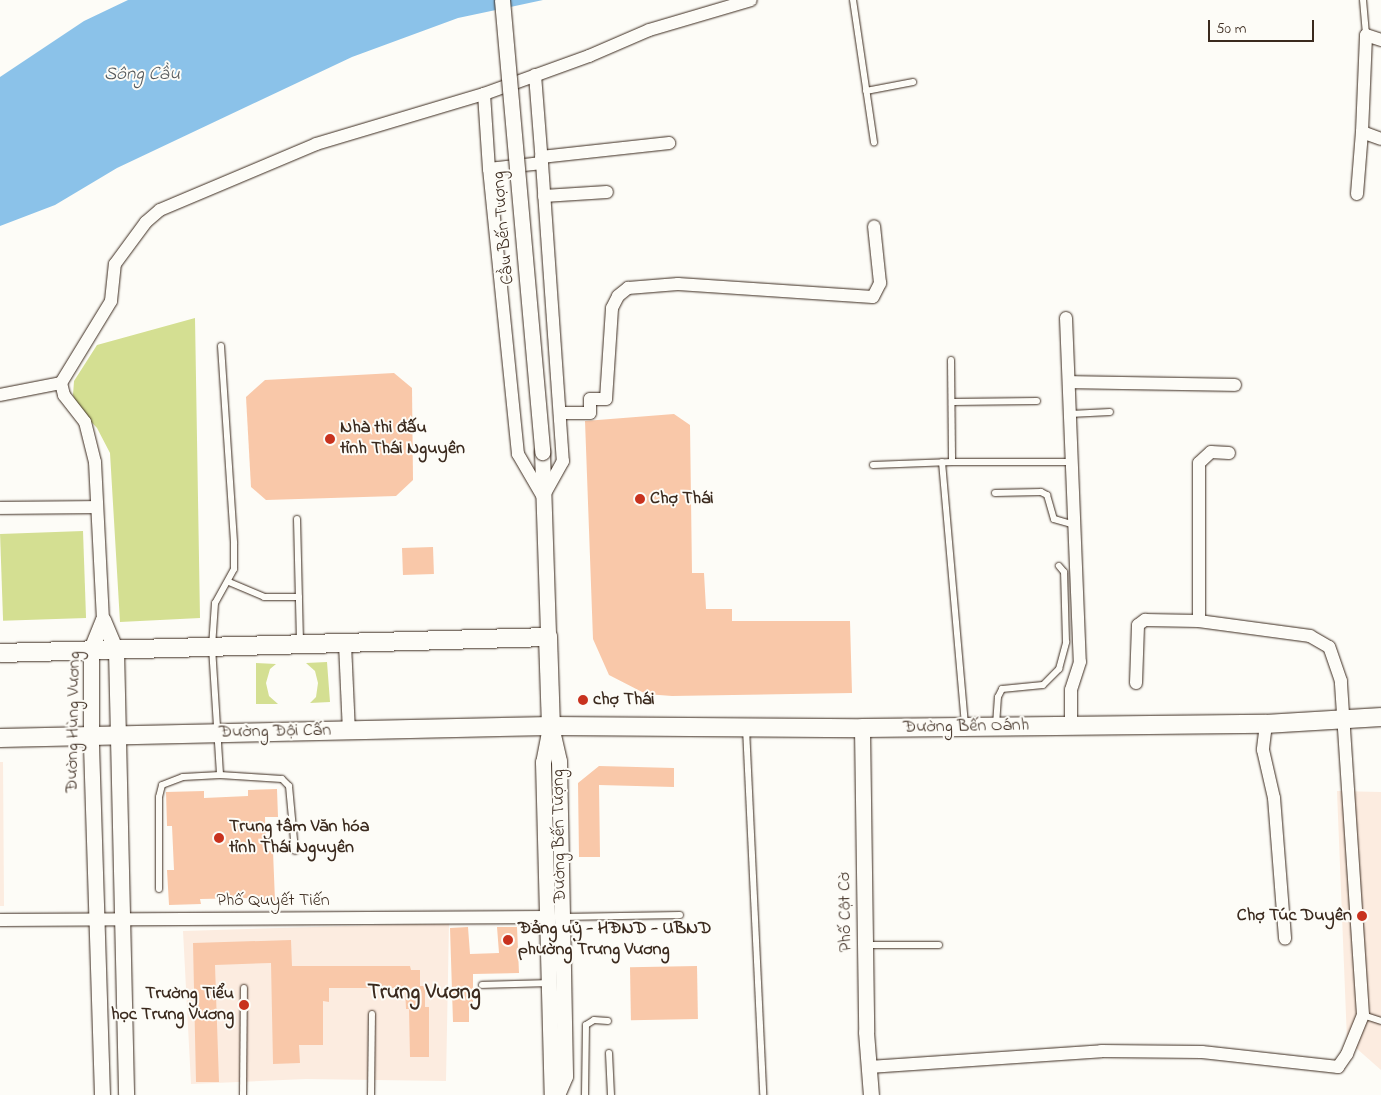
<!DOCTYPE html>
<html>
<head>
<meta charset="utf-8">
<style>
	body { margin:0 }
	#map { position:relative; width:1381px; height:1095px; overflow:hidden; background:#fdfcf7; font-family:"Indie Flower",sans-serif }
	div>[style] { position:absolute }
	.built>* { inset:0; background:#fcece0 }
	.green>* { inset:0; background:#d4df92; transform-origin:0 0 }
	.water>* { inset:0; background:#8bc2e9 }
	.building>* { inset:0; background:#f9c8a9; transform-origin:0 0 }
	.roads { filter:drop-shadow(0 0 1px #3b2a1e) drop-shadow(0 0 1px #3b2a1e) }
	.service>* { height:6px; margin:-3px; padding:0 3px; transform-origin:3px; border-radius:3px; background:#fdfcf7 }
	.minor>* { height:12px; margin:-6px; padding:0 6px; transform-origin:6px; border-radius:6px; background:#fdfcf7 }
	.tertiary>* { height:15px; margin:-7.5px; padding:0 7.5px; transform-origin:7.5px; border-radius:7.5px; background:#fdfcf7 }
	.secondary>* { height:18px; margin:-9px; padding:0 9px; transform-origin:9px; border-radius:9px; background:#fdfcf7 }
	.bridges { filter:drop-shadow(0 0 1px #3b2a1e) drop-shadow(0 0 1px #3b2a1e) }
	.tertiary-bridge>* { height:15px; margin:-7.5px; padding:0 7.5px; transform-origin:7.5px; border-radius:7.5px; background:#fdfcf7 }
	.dots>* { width:14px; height:14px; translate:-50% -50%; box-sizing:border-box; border:2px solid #fdfcf7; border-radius:50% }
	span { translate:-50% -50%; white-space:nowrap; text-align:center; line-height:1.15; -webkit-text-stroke:4px #fdfcf7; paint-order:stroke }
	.street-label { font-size:18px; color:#3b2a1e }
	.poi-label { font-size:18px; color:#3b2a1e; font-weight:700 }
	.left { translate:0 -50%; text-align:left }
	.right { translate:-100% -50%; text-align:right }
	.water-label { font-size:19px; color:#53585b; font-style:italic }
	.district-label { font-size:22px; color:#3b2a1e; font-weight:700 }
	.scale { position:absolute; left:1208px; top:20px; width:106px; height:22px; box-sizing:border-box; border:2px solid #3b2a1e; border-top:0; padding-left:6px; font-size:15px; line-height:18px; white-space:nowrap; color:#3b2a1e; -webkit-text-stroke:4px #fdfcf7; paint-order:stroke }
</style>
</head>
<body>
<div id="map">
	<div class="built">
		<i style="clip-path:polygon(0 762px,3px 762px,4px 906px,0 906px)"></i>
		<i style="clip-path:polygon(1337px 791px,1381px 792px,1381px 1070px,1347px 1040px)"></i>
		<i style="clip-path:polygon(449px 923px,446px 1081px,306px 1079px,191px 1084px,183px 931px)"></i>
	</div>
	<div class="green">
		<i style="clip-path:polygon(195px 318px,200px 618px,120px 622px,110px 453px,97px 428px,80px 410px,73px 395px,74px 381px,97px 345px)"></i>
		<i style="left:83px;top:531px;width:87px;height:83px;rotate:88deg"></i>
		<i style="clip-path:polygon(327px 662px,330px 702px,310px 703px,316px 697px,318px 683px,315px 671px,306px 663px)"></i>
		<i style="clip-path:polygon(256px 663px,276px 664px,270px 669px,266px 683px,269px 696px,278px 704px,256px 704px)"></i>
	</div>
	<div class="water">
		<i style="clip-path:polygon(128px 0,543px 0,458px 18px,352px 57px,117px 168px,55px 205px,0 226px,0 77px,84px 21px)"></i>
	</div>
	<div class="building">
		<i style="clip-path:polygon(394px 373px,412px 388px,413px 480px,396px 496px,266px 500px,251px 487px,246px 397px,265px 380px)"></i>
		<i style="clip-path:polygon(674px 414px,690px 425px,692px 573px,704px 573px,706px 609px,732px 609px,732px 621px,850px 621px,852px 693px,672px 696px,646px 694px,609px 675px,593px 639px,585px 421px)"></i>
		<i style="left:433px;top:547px;width:27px;height:31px;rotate:88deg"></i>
		<i style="clip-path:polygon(599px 766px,674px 768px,674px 787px,599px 785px,600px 857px,579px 857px,578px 783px)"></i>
		<i style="clip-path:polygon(277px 789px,278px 817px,265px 817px,266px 851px,273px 851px,275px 901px,252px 902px,252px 898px,200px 899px,201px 904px,169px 905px,167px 870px,174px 870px,172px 826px,167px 826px,166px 792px,204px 791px,204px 798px,248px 796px,248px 790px)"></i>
		<i style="clip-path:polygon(468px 927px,470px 954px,499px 953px,497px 927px,517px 927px,519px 973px,473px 974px,473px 1002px,469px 1002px,469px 1022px,453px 1022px,450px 928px)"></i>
		<i style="clip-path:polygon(291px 940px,292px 966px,410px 966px,411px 970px,420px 970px,420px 986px,425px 986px,425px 1007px,429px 1007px,429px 1057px,410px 1057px,409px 1009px,406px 1009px,405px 988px,329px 988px,329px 1002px,323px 1001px,323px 1045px,299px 1045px,300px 1063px,273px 1064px,271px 963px,215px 965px,219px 1082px,196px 1082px,193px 943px)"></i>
		<i style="left:697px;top:966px;width:53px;height:67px;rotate:89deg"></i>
	</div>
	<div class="roads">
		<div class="service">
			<i style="left:853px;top:0;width:144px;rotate:81.6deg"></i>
			<i style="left:1363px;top:0;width:35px;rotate:85deg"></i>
			<i style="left:866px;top:91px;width:48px;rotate:-10.8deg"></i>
			<i style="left:221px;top:346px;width:198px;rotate:86.2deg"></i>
			<i style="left:234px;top:544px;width:25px;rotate:90deg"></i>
			<i style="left:234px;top:569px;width:39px;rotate:119deg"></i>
			<i style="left:215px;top:603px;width:44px;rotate:93.9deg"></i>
			<i style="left:212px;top:647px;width:128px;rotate:86.4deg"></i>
			<i style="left:220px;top:775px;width:62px;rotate:3.7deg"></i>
			<i style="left:282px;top:779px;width:10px;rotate:45deg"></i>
			<i style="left:289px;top:786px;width:65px;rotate:84.7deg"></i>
			<i style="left:951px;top:360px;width:102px;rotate:89.4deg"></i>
			<i style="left:952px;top:462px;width:120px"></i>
			<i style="left:953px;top:402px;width:84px;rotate:-0.7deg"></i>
			<i style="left:1070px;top:414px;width:40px;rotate:-2.9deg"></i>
			<i style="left:942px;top:462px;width:265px;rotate:85deg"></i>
			<i style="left:873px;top:465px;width:79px;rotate:-2.2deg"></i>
			<i style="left:995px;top:493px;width:46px;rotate:-1.2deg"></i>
			<i style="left:1041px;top:492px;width:7px;rotate:27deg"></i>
			<i style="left:1047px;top:495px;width:25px;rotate:74deg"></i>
			<i style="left:1054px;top:519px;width:22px;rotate:16deg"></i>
			<i style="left:297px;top:519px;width:124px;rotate:88.6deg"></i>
			<i style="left:229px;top:582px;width:38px;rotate:23deg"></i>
			<i style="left:264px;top:597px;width:35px"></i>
			<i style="left:996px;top:725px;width:28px;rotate:-86deg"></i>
			<i style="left:998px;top:697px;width:9px;rotate:-63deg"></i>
			<i style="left:1002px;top:689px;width:41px;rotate:-5.6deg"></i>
			<i style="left:1043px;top:685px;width:23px;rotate:-45deg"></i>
			<i style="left:1059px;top:669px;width:28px;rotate:-75deg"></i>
			<i style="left:1066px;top:642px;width:70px;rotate:-91.6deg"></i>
			<i style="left:1064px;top:572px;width:8px;rotate:-130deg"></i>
			<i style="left:746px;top:728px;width:367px;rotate:87.3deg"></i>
			<i style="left:159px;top:889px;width:92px;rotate:-90deg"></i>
			<i style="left:159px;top:797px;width:12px;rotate:-76deg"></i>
			<i style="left:162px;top:785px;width:22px;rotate:-21deg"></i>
			<i style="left:183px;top:777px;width:37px;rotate:-3deg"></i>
			<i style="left:562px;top:917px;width:118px;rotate:-1deg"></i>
			<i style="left:865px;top:945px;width:74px"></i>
			<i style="left:482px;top:985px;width:66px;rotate:-1.7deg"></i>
			<i style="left:1363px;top:1015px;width:19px;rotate:18deg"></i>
			<i style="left:609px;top:1053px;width:42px;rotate:87.3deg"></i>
			<i style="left:243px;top:1095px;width:107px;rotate:-89.5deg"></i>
			<i style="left:371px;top:1095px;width:81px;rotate:-89.3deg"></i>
			<i style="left:585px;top:1095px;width:70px;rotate:-89.2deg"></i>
			<i style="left:586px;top:1025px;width:9px;rotate:-32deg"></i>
			<i style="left:594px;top:1020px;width:14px;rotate:4deg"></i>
		</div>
		<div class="minor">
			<i style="left:535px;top:75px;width:88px;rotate:85.5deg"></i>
			<i style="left:484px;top:94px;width:75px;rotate:86.2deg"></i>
			<i style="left:1362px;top:132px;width:97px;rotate:-87.6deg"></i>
			<i style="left:1366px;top:35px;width:16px;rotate:18deg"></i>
			<i style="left:541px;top:157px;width:129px;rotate:-6.2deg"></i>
			<i style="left:542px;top:163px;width:299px;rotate:86deg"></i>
			<i style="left:563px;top:461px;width:41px;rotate:119.1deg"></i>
			<i style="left:543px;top:497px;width:50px;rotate:-120.2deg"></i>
			<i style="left:518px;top:454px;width:286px;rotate:-95.8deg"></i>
			<i style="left:489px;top:169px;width:53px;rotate:-6.5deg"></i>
			<i style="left:1357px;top:194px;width:62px;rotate:-85.4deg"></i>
			<i style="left:1362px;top:132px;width:20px;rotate:20deg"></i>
			<i style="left:544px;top:196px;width:63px;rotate:-3.6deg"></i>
			<i style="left:1066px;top:318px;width:344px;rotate:87.7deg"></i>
			<i style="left:1080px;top:662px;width:29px;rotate:108deg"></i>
			<i style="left:1071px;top:690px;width:35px;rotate:90deg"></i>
			<i style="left:1069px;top:382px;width:166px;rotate:1deg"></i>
			<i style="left:0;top:395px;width:62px;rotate:-11.1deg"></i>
			<i style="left:560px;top:413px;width:30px"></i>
			<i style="left:590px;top:413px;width:14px;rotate:-90deg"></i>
			<i style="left:590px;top:399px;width:16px"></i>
			<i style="left:606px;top:399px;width:91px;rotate:-86.2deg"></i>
			<i style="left:612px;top:308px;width:13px;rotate:-63deg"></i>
			<i style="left:618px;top:296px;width:13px;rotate:-39deg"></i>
			<i style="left:628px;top:288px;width:50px;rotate:-4.6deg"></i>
			<i style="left:678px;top:284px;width:195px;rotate:3.8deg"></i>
			<i style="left:873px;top:297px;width:16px;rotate:-63deg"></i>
			<i style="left:880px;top:283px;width:57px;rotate:-96deg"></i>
			<i style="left:0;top:508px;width:97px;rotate:-0.6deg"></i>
			<i style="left:103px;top:620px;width:158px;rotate:-92.9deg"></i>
			<i style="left:95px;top:462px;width:41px;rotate:-104deg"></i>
			<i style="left:85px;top:422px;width:34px;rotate:-128deg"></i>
			<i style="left:64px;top:395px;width:12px;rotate:-104deg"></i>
			<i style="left:61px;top:383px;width:96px;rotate:-58.6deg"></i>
			<i style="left:111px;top:301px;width:37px;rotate:-84deg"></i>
			<i style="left:115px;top:264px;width:52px;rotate:-53.6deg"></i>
			<i style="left:146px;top:222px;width:18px;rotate:-41deg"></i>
			<i style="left:160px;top:210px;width:169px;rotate:-22.9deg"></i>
			<i style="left:316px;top:144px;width:175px;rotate:-16.6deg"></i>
			<i style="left:484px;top:94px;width:112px;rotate:-19.9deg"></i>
			<i style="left:589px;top:56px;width:65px;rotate:-23.4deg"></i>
			<i style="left:649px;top:30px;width:106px;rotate:-16.4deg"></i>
			<i style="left:345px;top:644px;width:87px;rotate:87.4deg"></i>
			<i style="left:1136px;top:683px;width:58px;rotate:-88deg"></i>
			<i style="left:1138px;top:625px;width:9px;rotate:-36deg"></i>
			<i style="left:1145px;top:620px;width:54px;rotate:1.1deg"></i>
			<i style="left:1266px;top:724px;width:26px;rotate:97deg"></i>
			<i style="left:1263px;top:750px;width:49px;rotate:77.1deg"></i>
			<i style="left:1274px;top:798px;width:141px;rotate:85.5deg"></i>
			<i style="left:0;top:920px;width:547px;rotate:-0.31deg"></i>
			<i style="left:869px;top:1067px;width:233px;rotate:-3.9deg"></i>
			<i style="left:1101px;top:1051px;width:101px;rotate:0.6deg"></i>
			<i style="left:1202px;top:1052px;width:137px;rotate:6.3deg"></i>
			<i style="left:1338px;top:1067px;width:16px;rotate:-55deg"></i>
			<i style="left:1347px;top:1054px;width:42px;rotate:-67.7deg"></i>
			<i style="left:1363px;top:1015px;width:335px;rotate:-93.8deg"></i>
			<i style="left:1341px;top:681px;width:36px;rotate:-109deg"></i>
			<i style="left:1329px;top:647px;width:22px;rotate:-150deg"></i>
			<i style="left:1310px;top:636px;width:112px;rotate:-172.3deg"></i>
			<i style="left:1199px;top:621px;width:158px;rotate:-90deg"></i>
			<i style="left:1199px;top:463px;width:16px;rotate:-43deg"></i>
			<i style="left:1211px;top:452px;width:18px;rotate:3deg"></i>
		</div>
		<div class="tertiary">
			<i style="left:542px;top:452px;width:185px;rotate:88.1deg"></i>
			<i style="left:103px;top:620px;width:33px;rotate:67deg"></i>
			<i style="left:116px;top:650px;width:445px;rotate:88.7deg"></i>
			<i style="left:551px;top:726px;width:36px;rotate:77deg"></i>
			<i style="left:559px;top:761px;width:315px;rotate:88.9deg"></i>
			<i style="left:565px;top:1076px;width:21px;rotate:113deg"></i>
			<i style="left:862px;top:728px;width:304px;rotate:89.2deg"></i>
			<i style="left:866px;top:1032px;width:63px;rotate:85.5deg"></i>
			<i style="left:549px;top:732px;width:31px;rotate:101deg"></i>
			<i style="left:543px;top:762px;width:333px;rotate:88.5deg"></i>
			<i style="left:102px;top:1095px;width:358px;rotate:-91.8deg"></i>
			<i style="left:91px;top:737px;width:88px;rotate:-90deg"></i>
			<i style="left:91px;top:649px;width:31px;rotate:-68deg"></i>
		</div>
		<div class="secondary">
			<i style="left:0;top:653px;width:548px;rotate:-1.67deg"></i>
			<i style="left:548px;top:637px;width:89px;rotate:88.1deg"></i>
			<i style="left:0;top:738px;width:551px;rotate:-1.25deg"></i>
			<i style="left:551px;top:726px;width:311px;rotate:0.4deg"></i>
			<i style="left:862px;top:728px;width:404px;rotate:-0.6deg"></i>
			<i style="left:1266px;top:724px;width:115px;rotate:-3.5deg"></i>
		</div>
	</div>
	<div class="bridges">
		<div class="tertiary-bridge">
			<i style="left:502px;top:0;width:454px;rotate:84.9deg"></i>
		</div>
	</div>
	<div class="dots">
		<i style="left:330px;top:439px;background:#c8321e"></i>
		<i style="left:640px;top:499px;background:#c8321e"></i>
		<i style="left:583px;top:700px;background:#c8321e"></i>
		<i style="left:219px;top:838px;background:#c8321e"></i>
		<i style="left:1362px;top:916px;background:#c8321e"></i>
		<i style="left:508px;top:940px;background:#c8321e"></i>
		<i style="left:244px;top:1005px;background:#c8321e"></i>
	</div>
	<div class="street-label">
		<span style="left:504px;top:228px;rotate:-95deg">Cầu Bến Tượng</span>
		<span style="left:74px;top:722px;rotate:-89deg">Đường Hùng Vương</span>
		<span style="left:966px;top:727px;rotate:-1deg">Đường Bến Oánh</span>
		<span style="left:275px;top:732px;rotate:-1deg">Đường Đội Cấn</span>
		<span style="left:560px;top:836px;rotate:-91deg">Đường Bến Tượng</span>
		<span style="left:273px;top:901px">Phố Quyết Tiến</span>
		<span style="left:846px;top:912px;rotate:-91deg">Phố Cột Cờ</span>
	</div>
	<div class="poi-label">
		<span class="left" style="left:340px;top:439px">Nhà thi đấu<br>tỉnh Thái Nguyên</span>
		<span class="left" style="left:650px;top:499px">Chợ Thái</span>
		<span class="left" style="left:593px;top:700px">chợ Thái</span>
		<span class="left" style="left:229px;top:838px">Trung tâm Văn hóa<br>tỉnh Thái Nguyên</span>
		<span class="right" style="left:1352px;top:916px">Chợ Túc Duyên</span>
		<span class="left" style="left:518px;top:940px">Đảng uỷ - HĐND - UBND<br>phường Trưng Vương</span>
		<span class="right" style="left:234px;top:1005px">Trường Tiểu<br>học Trưng Vương</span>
	</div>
	<div class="water-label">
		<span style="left:142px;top:75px">Sông Cầu</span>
	</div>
	<div class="district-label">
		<span style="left:424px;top:994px">Trưng Vương</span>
	</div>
	<div class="scale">50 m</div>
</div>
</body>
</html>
